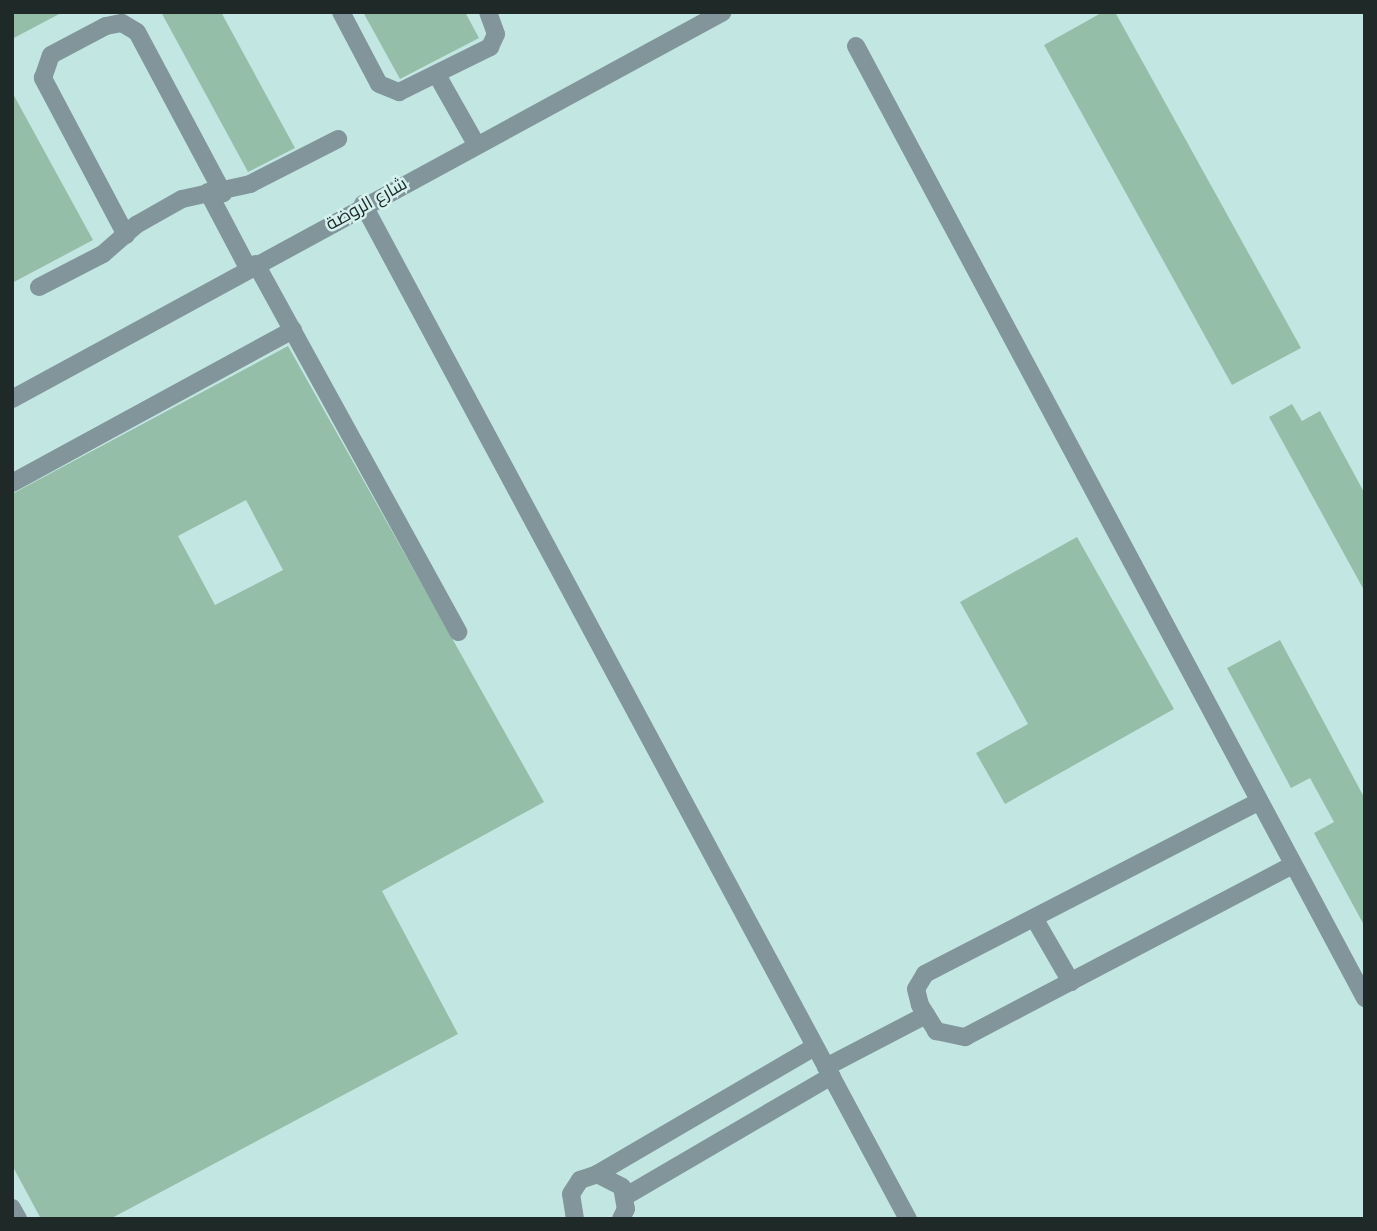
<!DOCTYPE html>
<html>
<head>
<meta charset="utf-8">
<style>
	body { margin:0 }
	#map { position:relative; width:1377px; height:1231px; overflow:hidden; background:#d5f1ee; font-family:"Playfair Display",Cairo,serif }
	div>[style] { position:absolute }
	.built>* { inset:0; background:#c2e7e3; transform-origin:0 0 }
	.building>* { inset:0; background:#95bea9 }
	.minor>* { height:18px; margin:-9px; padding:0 9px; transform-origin:9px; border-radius:9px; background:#81959a }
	span { translate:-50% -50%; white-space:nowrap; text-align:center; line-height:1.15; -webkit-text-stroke:5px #d5f1ee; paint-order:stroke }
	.street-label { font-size:18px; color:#1e2928 }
	.frame { position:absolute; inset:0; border:14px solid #1e2928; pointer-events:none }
</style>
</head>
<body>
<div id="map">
	<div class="built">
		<i style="left:12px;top:12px;width:1353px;height:1207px"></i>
	</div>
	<div class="building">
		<i style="clip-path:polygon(12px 12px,63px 12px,12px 39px)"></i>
		<i style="clip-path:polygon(161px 12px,221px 12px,295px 148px,248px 172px)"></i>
		<i style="clip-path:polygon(363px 12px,465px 12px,479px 38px,400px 79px)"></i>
		<i style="clip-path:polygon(1103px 12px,1115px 12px,1301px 348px,1232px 385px,1044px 45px)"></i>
		<i style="clip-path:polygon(12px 92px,93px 240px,12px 283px)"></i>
		<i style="clip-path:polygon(evenodd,288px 346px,544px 802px,382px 891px,458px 1034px,110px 1219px,41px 1219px,12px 1165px,12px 494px,288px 346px,246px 500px,283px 570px,215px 605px,178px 536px,246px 500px)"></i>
		<i style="clip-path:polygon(1292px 404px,1302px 421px,1320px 411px,1365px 494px,1365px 592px,1269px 417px)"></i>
		<i style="clip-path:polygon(1077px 537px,1174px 709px,1005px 804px,976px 753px,1028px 724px,960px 602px)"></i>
		<i style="clip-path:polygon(1280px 640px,1365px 799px,1365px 927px,1314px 833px,1334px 822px,1310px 778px,1291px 788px,1227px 668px)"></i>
	</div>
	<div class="minor">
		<i style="left:341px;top:12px;width:81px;rotate:62.2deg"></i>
		<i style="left:379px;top:84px;width:22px;rotate:22deg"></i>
		<i style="left:399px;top:92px;width:102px;rotate:-26.3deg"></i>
		<i style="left:490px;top:47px;width:14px;rotate:-65deg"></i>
		<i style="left:496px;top:34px;width:23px;rotate:-110deg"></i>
		<i style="left:856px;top:46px;width:1080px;rotate:61.87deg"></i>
		<i style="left:437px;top:75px;width:79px;rotate:60.5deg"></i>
		<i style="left:208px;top:192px;width:86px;rotate:62.2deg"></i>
		<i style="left:363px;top:204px;width:1152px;rotate:61.77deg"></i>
		<i style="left:126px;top:235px;width:178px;rotate:-117.9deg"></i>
		<i style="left:43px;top:78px;width:24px;rotate:-71deg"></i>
		<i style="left:51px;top:55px;width:62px;rotate:-27.8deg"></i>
		<i style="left:106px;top:26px;width:16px;rotate:-11deg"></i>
		<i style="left:122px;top:23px;width:17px;rotate:31deg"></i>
		<i style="left:137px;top:32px;width:183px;rotate:61.9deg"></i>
		<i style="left:256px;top:264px;width:420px;rotate:61.2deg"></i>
		<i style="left:39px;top:287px;width:72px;rotate:-27.3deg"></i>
		<i style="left:103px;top:254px;width:44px;rotate:-41.3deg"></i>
		<i style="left:136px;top:225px;width:53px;rotate:-29.5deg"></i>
		<i style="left:182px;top:199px;width:70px;rotate:-12.4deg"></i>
		<i style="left:250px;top:184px;width:99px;rotate:-27.1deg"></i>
		<i style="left:12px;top:399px;width:809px;rotate:-28.56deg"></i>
		<i style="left:12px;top:483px;width:320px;rotate:-28.6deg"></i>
		<i style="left:1258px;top:802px;width:375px;rotate:152.7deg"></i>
		<i style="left:925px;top:974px;width:17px;rotate:121deg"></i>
		<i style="left:916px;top:989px;width:16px;rotate:76deg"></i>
		<i style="left:920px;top:1005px;width:31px;rotate:58deg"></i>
		<i style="left:936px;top:1031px;width:30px;rotate:12deg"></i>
		<i style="left:965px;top:1037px;width:370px;rotate:-27.7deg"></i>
		<i style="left:1034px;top:918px;width:74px;rotate:60deg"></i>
		<i style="left:826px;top:1067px;width:113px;rotate:-27.5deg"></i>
		<i style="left:597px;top:1174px;width:251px;rotate:-30.3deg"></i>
		<i style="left:626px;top:1196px;width:238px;rotate:-30.3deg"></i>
		<i style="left:12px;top:1208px;width:13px;rotate:61deg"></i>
		<i style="left:575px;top:1219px;width:25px;rotate:-99deg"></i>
		<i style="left:571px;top:1194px;width:17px;rotate:-57deg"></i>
		<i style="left:580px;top:1180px;width:18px;rotate:-19deg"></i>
		<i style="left:597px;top:1174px;width:28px;rotate:27deg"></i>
		<i style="left:622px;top:1187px;width:22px;rotate:80deg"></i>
		<i style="left:626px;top:1209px;width:11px;rotate:117deg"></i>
	</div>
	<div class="street-label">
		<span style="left:366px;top:203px;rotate:-29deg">شارع الروضة</span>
	</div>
	<div class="frame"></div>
</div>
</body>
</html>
